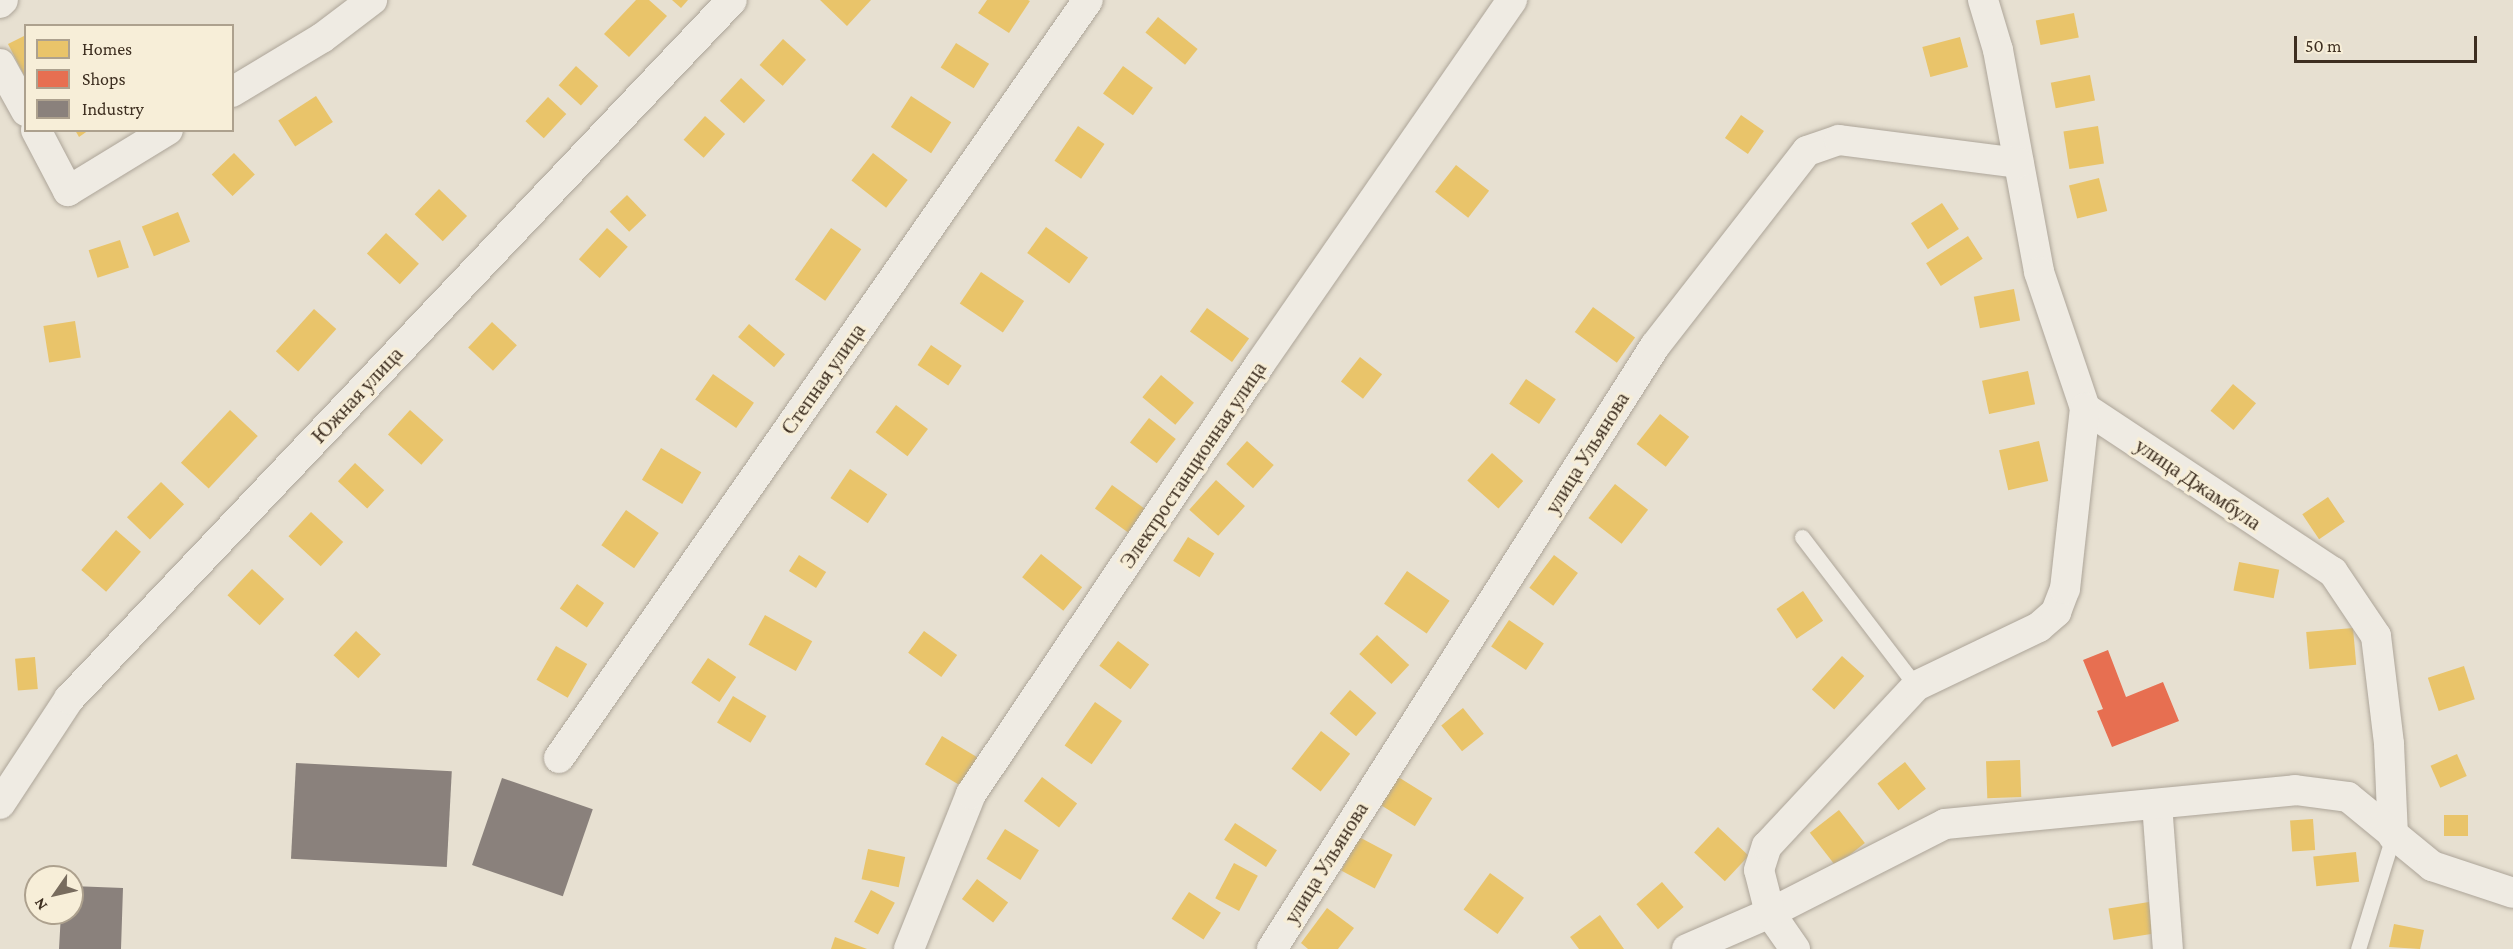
<!DOCTYPE html>
<html>
<head>
<meta charset="utf-8">
<style>
	body { margin:0 }
	#map { position:relative; width:2513px; height:949px; overflow:hidden; background:#e7e0d1; font-family:"Crimson Pro",serif }
	div>[style] { position:absolute }
	.homes>* { inset:0; background:#e9c46a; transform-origin:0 0 }
	.shops>* { inset:0; background:#e76f51 }
	.industry>* { inset:0; background:#8a817c; transform-origin:0 0 }
	.roads { filter:drop-shadow(0 0 2px #ada599) drop-shadow(0 0 2px #ada599) }
	.lane>* { height:15px; margin:-7.5px; padding:0 7.5px; transform-origin:7.5px; border-radius:7.5px; background:#efebe3 }
	.street>* { height:30px; margin:-15px; padding:0 15px; transform-origin:15px; border-radius:15px; background:#efebe3 }
	span { translate:-50% -50%; white-space:nowrap; text-align:center; line-height:1.15; -webkit-text-stroke:6px #f7eed8; paint-order:stroke }
	.street-label { font-size:21px; color:#3d2e20 }
	.legend { position:absolute; left:24px; top:24px; width:210px; height:108px; box-sizing:border-box; background:#f7eed8; border:2px solid #ada18e; margin:0; padding:8px 10px; list-style:none; font-size:18px; color:#3d2e20 }
	.legend li { display:flex; align-items:center; gap:12px; height:30px }
	.legend b { width:30px; border:2px solid #ada18e }
	.north { position:absolute; left:24px; top:865px; width:60px; height:60px; box-sizing:border-box; background:#f7eed8; border:2px solid #ada18e; border-radius:50%; rotate:236deg; font-size:16px; font-weight:700; line-height:24px; text-align:center; color:#3d2e20 }
	.north::after { content:''; display:block; margin:auto; width:21px; height:27px; background:#786c5e; clip-path:polygon(50% 0,100% 100%,50% 72%,0 100%) }
	.scale { position:absolute; left:2294px; top:36px; width:183px; height:27px; box-sizing:border-box; border:3px solid #3d2e20; border-top:0; padding-left:8px; font-size:18px; line-height:21px; white-space:nowrap; color:#3d2e20; -webkit-text-stroke:4px #f7eed8; paint-order:stroke }
</style>
</head>
<body>
<div id="map">
	<div class="homes">
		<i style="clip-path:polygon(636px 0,649px 0,667px 16px,629px 57px,604px 34px)"></i>
		<i style="clip-path:polygon(672px 0,688px 0,681px 8px)"></i>
		<i style="clip-path:polygon(820px 0,871px 0,847px 26px)"></i>
		<i style="clip-path:polygon(987px 0,1028px 0,1030px 1px,1009px 33px,978px 13px)"></i>
		<i style="left:2074px;top:13px;width:25px;height:39px;rotate:79deg"></i>
		<i style="left:1158px;top:17px;width:51px;height:20px;rotate:39deg"></i>
		<i style="clip-path:polygon(26px 35px,26px 79px,8px 44px)"></i>
		<i style="left:1960px;top:37px;width:31px;height:39px;rotate:75deg"></i>
		<i style="left:783px;top:39px;width:31px;height:35px;rotate:42deg"></i>
		<i style="left:956px;top:43px;width:39px;height:29px;rotate:32deg"></i>
		<i style="left:576px;top:66px;width:30px;height:26px;rotate:42deg"></i>
		<i style="left:1123px;top:66px;width:37px;height:34px;rotate:36deg"></i>
		<i style="left:2090px;top:75px;width:26px;height:40px;rotate:79deg"></i>
		<i style="left:741px;top:78px;width:33px;height:31px;rotate:43deg"></i>
		<i style="left:316px;top:96px;width:31px;height:45px;rotate:57deg"></i>
		<i style="left:911px;top:96px;width:48px;height:37px;rotate:33deg"></i>
		<i style="left:548px;top:97px;width:25px;height:33px;rotate:43deg"></i>
		<i style="left:1741px;top:115px;width:28px;height:28px;rotate:35deg"></i>
		<i style="left:705px;top:116px;width:27px;height:32px;rotate:42deg"></i>
		<i style="left:1078px;top:126px;width:32px;height:42px;rotate:34deg"></i>
		<i style="left:2098px;top:126px;width:38px;height:35px;rotate:81deg"></i>
		<i style="clip-path:polygon(75px 130px,89px 130px,79px 137px)"></i>
		<i style="left:234px;top:153px;width:30px;height:31px;rotate:46deg"></i>
		<i style="left:873px;top:153px;width:44px;height:35px;rotate:38deg"></i>
		<i style="left:1456px;top:165px;width:42px;height:34px;rotate:38deg"></i>
		<i style="left:2099px;top:178px;width:34px;height:31px;rotate:76deg"></i>
		<i style="left:439px;top:189px;width:39px;height:35px;rotate:44deg"></i>
		<i style="left:627px;top:195px;width:28px;height:24px;rotate:46deg"></i>
		<i style="left:1942px;top:203px;width:31px;height:37px;rotate:57deg"></i>
		<i style="left:178px;top:212px;width:32px;height:39px;rotate:68deg"></i>
		<i style="left:1046px;top:227px;width:52px;height:32px;rotate:36deg"></i>
		<i style="left:607px;top:228px;width:28px;height:42px;rotate:42deg"></i>
		<i style="left:831px;top:228px;width:37px;height:63px;rotate:35deg"></i>
		<i style="left:386px;top:233px;width:45px;height:28px;rotate:43deg"></i>
		<i style="left:1968px;top:236px;width:27px;height:50px;rotate:57deg"></i>
		<i style="left:120px;top:240px;width:29px;height:33px;rotate:72deg"></i>
		<i style="left:981px;top:272px;width:52px;height:38px;rotate:34deg"></i>
		<i style="left:2014px;top:289px;width:32px;height:41px;rotate:79deg"></i>
		<i style="left:1593px;top:307px;width:52px;height:31px;rotate:36deg"></i>
		<i style="left:1207px;top:308px;width:52px;height:29px;rotate:36deg"></i>
		<i style="left:314px;top:309px;width:30px;height:57px;rotate:42deg"></i>
		<i style="left:75px;top:321px;width:37px;height:32px;rotate:81deg"></i>
		<i style="left:492px;top:322px;width:34px;height:35px;rotate:43deg"></i>
		<i style="left:749px;top:324px;width:47px;height:17px;rotate:40deg"></i>
		<i style="left:931px;top:345px;width:37px;height:24px;rotate:34deg"></i>
		<i style="left:1360px;top:357px;width:28px;height:31px;rotate:38deg"></i>
		<i style="left:2028px;top:371px;width:34px;height:47px;rotate:78deg"></i>
		<i style="left:713px;top:374px;width:50px;height:31px;rotate:35deg"></i>
		<i style="left:1161px;top:375px;width:43px;height:29px;rotate:40deg"></i>
		<i style="left:1526px;top:379px;width:36px;height:30px;rotate:34deg"></i>
		<i style="left:2233px;top:384px;width:30px;height:35px;rotate:40deg"></i>
		<i style="left:896px;top:405px;width:40px;height:34px;rotate:37deg"></i>
		<i style="left:230px;top:410px;width:38px;height:72px;rotate:43deg"></i>
		<i style="left:410px;top:410px;width:45px;height:33px;rotate:42deg"></i>
		<i style="left:1660px;top:414px;width:37px;height:38px;rotate:38deg"></i>
		<i style="left:1149px;top:418px;width:34px;height:31px;rotate:38deg"></i>
		<i style="left:1247px;top:441px;width:36px;height:31px;rotate:42deg"></i>
		<i style="left:2039px;top:441px;width:41px;height:41px;rotate:77deg"></i>
		<i style="left:661px;top:448px;width:47px;height:37px;rotate:31deg"></i>
		<i style="left:1492px;top:453px;width:42px;height:37px;rotate:42deg"></i>
		<i style="left:355px;top:463px;width:40px;height:25px;rotate:43deg"></i>
		<i style="left:850px;top:469px;width:45px;height:35px;rotate:34deg"></i>
		<i style="left:1216px;top:480px;width:39px;height:40px;rotate:42deg"></i>
		<i style="left:161px;top:482px;width:32px;height:49px;rotate:44deg"></i>
		<i style="left:1615px;top:484px;width:42px;height:43px;rotate:38deg"></i>
		<i style="left:1112px;top:485px;width:41px;height:29px;rotate:36deg"></i>
		<i style="left:2328px;top:497px;width:30px;height:31px;rotate:56deg"></i>
		<i style="left:626px;top:510px;width:40px;height:43px;rotate:35deg"></i>
		<i style="left:311px;top:512px;width:44px;height:33px;rotate:43deg"></i>
		<i style="left:116px;top:530px;width:33px;height:53px;rotate:41deg"></i>
		<i style="left:1188px;top:537px;width:31px;height:28px;rotate:32deg"></i>
		<i style="left:1041px;top:554px;width:53px;height:30px;rotate:39deg"></i>
		<i style="left:799px;top:555px;width:32px;height:19px;rotate:32deg"></i>
		<i style="left:1554px;top:555px;width:30px;height:41px;rotate:37deg"></i>
		<i style="left:2239px;top:562px;width:41px;height:29px;rotate:11deg"></i>
		<i style="left:252px;top:569px;width:44px;height:36px;rotate:43deg"></i>
		<i style="left:1407px;top:571px;width:52px;height:40px;rotate:35deg"></i>
		<i style="left:577px;top:584px;width:33px;height:30px;rotate:35deg"></i>
		<i style="left:1803px;top:591px;width:36px;height:32px;rotate:56deg"></i>
		<i style="left:765px;top:615px;width:54px;height:34px;rotate:29deg"></i>
		<i style="left:1509px;top:620px;width:42px;height:32px;rotate:34deg"></i>
		<i style="left:2353px;top:628px;width:37px;height:47px;rotate:85deg"></i>
		<i style="left:356px;top:631px;width:34px;height:33px;rotate:43deg"></i>
		<i style="left:924px;top:631px;width:41px;height:27px;rotate:36deg"></i>
		<i style="left:1377px;top:635px;width:44px;height:26px;rotate:43deg"></i>
		<i style="left:1118px;top:641px;width:39px;height:31px;rotate:37deg"></i>
		<i style="left:556px;top:646px;width:36px;height:39px;rotate:30deg"></i>
		<i style="left:1842px;top:656px;width:30px;height:45px;rotate:42deg"></i>
		<i style="left:35px;top:657px;width:32px;height:20px;rotate:85deg"></i>
		<i style="left:708px;top:658px;width:34px;height:30px;rotate:34deg"></i>
		<i style="left:2464px;top:666px;width:35px;height:38px;rotate:72deg"></i>
		<i style="left:1350px;top:690px;width:35px;height:31px;rotate:41deg"></i>
		<i style="left:733px;top:696px;width:39px;height:31px;rotate:31deg"></i>
		<i style="left:1095px;top:702px;width:33px;height:53px;rotate:35deg"></i>
		<i style="left:1463px;top:708px;width:33px;height:28px;rotate:51deg"></i>
		<i style="left:1321px;top:731px;width:37px;height:48px;rotate:38deg"></i>
		<i style="left:942px;top:736px;width:42px;height:33px;rotate:31deg"></i>
		<i style="left:2457px;top:754px;width:24px;height:29px;rotate:66deg"></i>
		<i style="left:2020px;top:760px;width:37px;height:34px;rotate:88deg"></i>
		<i style="left:1905px;top:762px;width:34px;height:35px;rotate:52deg"></i>
		<i style="left:1395px;top:775px;width:44px;height:33px;rotate:32deg"></i>
		<i style="left:1042px;top:777px;width:44px;height:30px;rotate:37deg"></i>
		<i style="left:1839px;top:810px;width:42px;height:37px;rotate:52deg"></i>
		<i style="left:2444px;top:815px;width:24px;height:21px"></i>
		<i style="left:2313px;top:819px;width:31px;height:23px;rotate:86deg"></i>
		<i style="left:1235px;top:823px;width:50px;height:20px;rotate:33deg"></i>
		<i style="left:1718px;top:827px;width:42px;height:35px;rotate:43deg"></i>
		<i style="left:1005px;top:829px;width:40px;height:35px;rotate:32deg"></i>
		<i style="left:1359px;top:837px;width:38px;height:38px;rotate:28deg"></i>
		<i style="left:868px;top:849px;width:38px;height:31px;rotate:12deg"></i>
		<i style="left:2356px;top:852px;width:30px;height:43px;rotate:84deg"></i>
		<i style="left:1234px;top:863px;width:27px;height:40px;rotate:28deg"></i>
		<i style="left:1490px;top:873px;width:42px;height:45px;rotate:36deg"></i>
		<i style="left:977px;top:879px;width:39px;height:25px;rotate:37deg"></i>
		<i style="left:1662px;top:882px;width:33px;height:34px;rotate:49deg"></i>
		<i style="left:871px;top:890px;width:27px;height:36px;rotate:28deg"></i>
		<i style="left:1189px;top:892px;width:38px;height:32px;rotate:33deg"></i>
		<i style="left:2149px;top:902px;width:32px;height:41px;rotate:81deg"></i>
		<i style="clip-path:polygon(1327px 908px,1354px 928px,1338px 949px,1308px 949px,1301px 943px)"></i>
		<i style="clip-path:polygon(1600px 915px,1624px 949px,1579px 949px,1570px 937px)"></i>
		<i style="clip-path:polygon(2394px 924px,2424px 930px,2420px 949px,2389px 947px)"></i>
		<i style="clip-path:polygon(835px 937px,867px 949px,831px 949px)"></i>
	</div>
	<div class="shops">
		<i style="clip-path:polygon(2108px 650px,2126px 697px,2163px 682px,2179px 721px,2112px 747px,2097px 711px,2103px 709px,2083px 660px)"></i>
	</div>
	<div class="industry">
		<i style="left:296px;top:763px;width:156px;height:96px;rotate:3deg"></i>
		<i style="left:502px;top:778px;width:96px;height:92px;rotate:19deg"></i>
		<i style="clip-path:polygon(72px 886px,123px 888px,121px 949px,59px 949px,61px 913px,72px 913px)"></i>
	</div>
	<div class="roads">
		<div class="lane">
			<i style="left:1802px;top:537px;width:188px;rotate:52.6deg"></i>
			<i style="left:2358px;top:949px;width:118px;rotate:-72.8deg"></i>
		</div>
		<div class="street">
			<i style="left:1983px;top:0;width:52px;rotate:73.3deg"></i>
			<i style="left:1998px;top:50px;width:226px;rotate:79.5deg"></i>
			<i style="left:2039px;top:272px;width:144px;rotate:71.3deg"></i>
			<i style="left:2085px;top:408px;width:297px;rotate:33.5deg"></i>
			<i style="left:2333px;top:572px;width:77px;rotate:56.1deg"></i>
			<i style="left:2376px;top:636px;width:109px;rotate:83.1deg"></i>
			<i style="left:2389px;top:744px;width:92px;rotate:87.5deg"></i>
			<i style="left:0;top:3px;width:4px;rotate:-45deg"></i>
			<i style="left:0;top:64px;width:54px;rotate:61deg"></i>
			<i style="left:232px;top:92px;width:105px;rotate:-31deg"></i>
			<i style="left:322px;top:38px;width:63px;rotate:-37.2deg"></i>
			<i style="left:36px;top:130px;width:69px;rotate:62.3deg"></i>
			<i style="left:68px;top:191px;width:117px;rotate:-31.4deg"></i>
			<i style="left:559px;top:758px;width:924px;rotate:-55.09deg"></i>
			<i style="left:0;top:804px;width:126px;rotate:-56.7deg"></i>
			<i style="left:69px;top:699px;width:963px;rotate:-46.51deg"></i>
			<i style="left:2157px;top:804px;width:145px;rotate:85.7deg"></i>
			<i style="left:909px;top:949px;width:167px;rotate:-68.2deg"></i>
			<i style="left:971px;top:794px;width:518px;rotate:-56.1deg"></i>
			<i style="left:1260px;top:364px;width:443px;rotate:-55.3deg"></i>
			<i style="left:1272px;top:949px;width:714px;rotate:-57.58deg"></i>
			<i style="left:1655px;top:346px;width:247px;rotate:-52.1deg"></i>
			<i style="left:1807px;top:151px;width:34px;rotate:-19deg"></i>
			<i style="left:1839px;top:140px;width:181px;rotate:7.3deg"></i>
			<i style="left:1687px;top:949px;width:90px;rotate:-23.4deg"></i>
			<i style="left:1770px;top:913px;width:196px;rotate:-27deg"></i>
			<i style="left:1945px;top:824px;width:352px;rotate:-5.5deg"></i>
			<i style="left:2295px;top:790px;width:53px;rotate:7.5deg"></i>
			<i style="left:2348px;top:797px;width:109px;rotate:39.4deg"></i>
			<i style="left:2432px;top:866px;width:85px;rotate:18.4deg"></i>
			<i style="left:1795px;top:949px;width:44px;rotate:-124.8deg"></i>
			<i style="left:1770px;top:913px;width:44px;rotate:-104.3deg"></i>
			<i style="left:1759px;top:870px;width:25px;rotate:-72deg"></i>
			<i style="left:1767px;top:846px;width:219px;rotate:-47deg"></i>
			<i style="left:1916px;top:686px;width:136px;rotate:-25.6deg"></i>
			<i style="left:2039px;top:627px;width:23px;rotate:-41deg"></i>
			<i style="left:2056px;top:612px;width:25px;rotate:-69deg"></i>
			<i style="left:2065px;top:589px;width:182px;rotate:-83.7deg"></i>
		</div>
	</div>
	<div class="street-label">
		<span style="left:823px;top:379px;rotate:-55deg">Степная улица</span>
		<span style="left:357px;top:395px;rotate:-47deg">Южная улица</span>
		<span style="left:1587px;top:453px;rotate:-58deg">улица Ульянова</span>
		<span style="left:1193px;top:465px;rotate:-56deg">Электростанционная улица</span>
		<span style="left:2198px;top:484px;rotate:34deg">улица Джамбула</span>
		<span style="left:1326px;top:863px;rotate:-58deg">улица Ульянова</span>
	</div>
	<ul class="legend">
	<li><b style="height:16px;background:#e9c46a"></b>Homes</li>
	<li><b style="height:16px;background:#e76f51"></b>Shops</li>
	<li><b style="height:16px;background:#8a817c"></b>Industry</li>
	</ul>
	<div class="north">N</div>
	<div class="scale">50 m</div>
</div>
</body>
</html>
